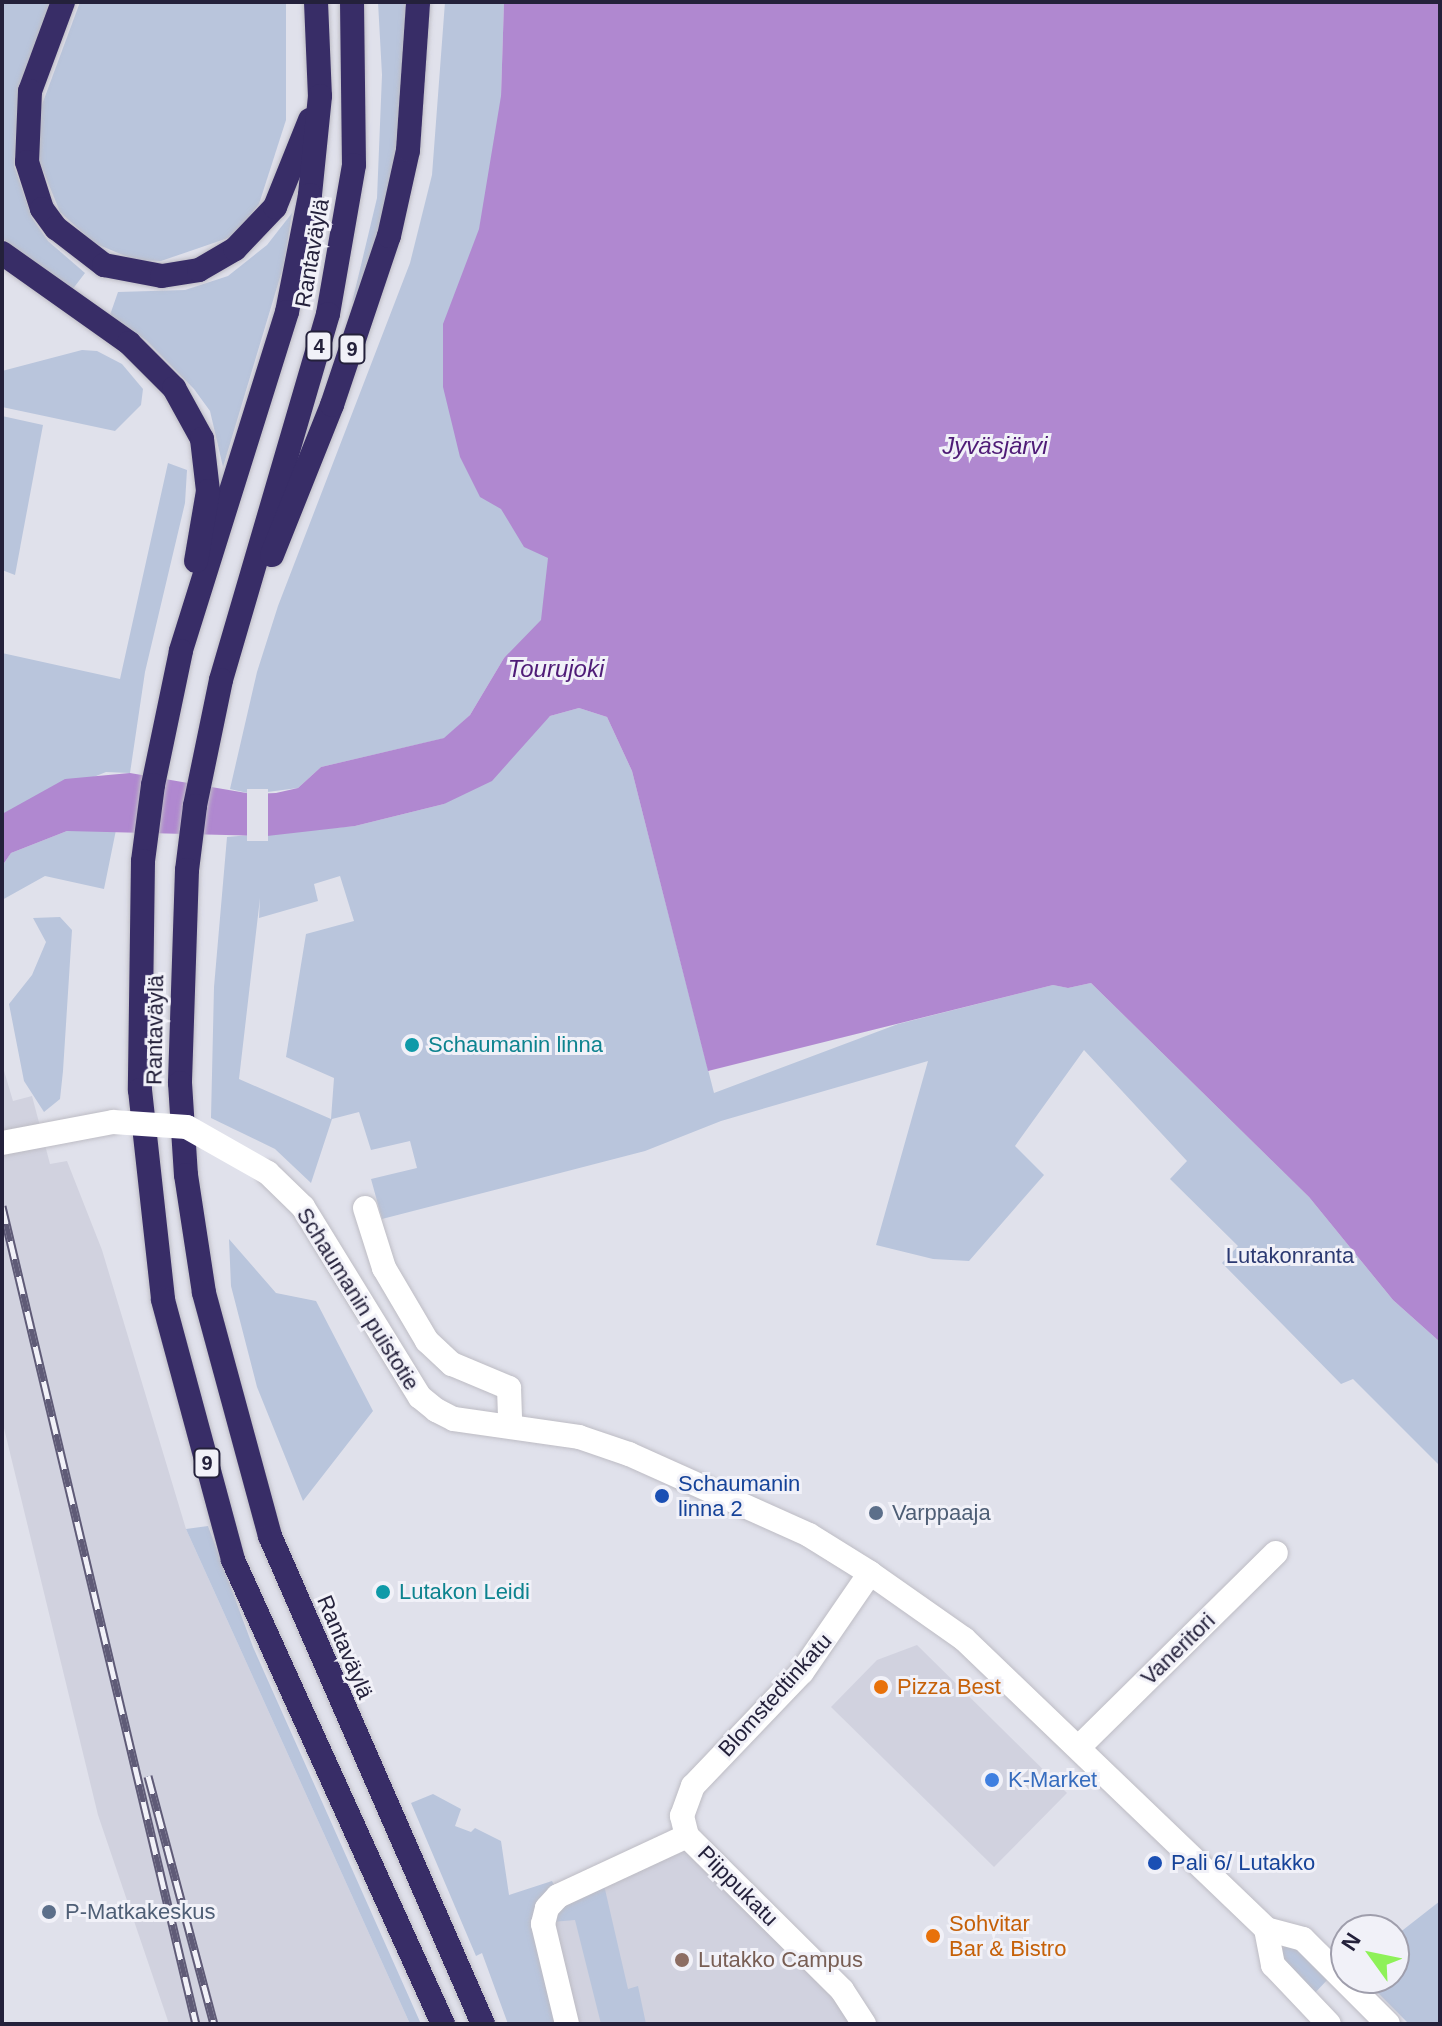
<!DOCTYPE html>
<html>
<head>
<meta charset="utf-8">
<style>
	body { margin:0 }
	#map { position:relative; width:1442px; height:2026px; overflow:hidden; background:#e0e1eb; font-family:Helvetica,sans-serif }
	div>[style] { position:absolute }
	.built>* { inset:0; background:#d1d2df }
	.green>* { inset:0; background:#b9c5dc }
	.water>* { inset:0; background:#b088d0 }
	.pier>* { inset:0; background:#e0e1eb; transform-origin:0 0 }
	.roads { filter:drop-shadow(0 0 2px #bdbcc4) drop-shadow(0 0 2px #bdbcc4) }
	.minor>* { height:24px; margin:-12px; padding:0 12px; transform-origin:12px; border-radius:12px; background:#fff }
	.highway>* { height:24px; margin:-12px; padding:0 12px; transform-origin:12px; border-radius:12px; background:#382d67 }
	.rail>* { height:9px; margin-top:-4.5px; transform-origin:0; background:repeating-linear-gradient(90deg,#f1f1f8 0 18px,#5f5b77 0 36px); box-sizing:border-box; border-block:2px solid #5f5b77 }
	.minor-bridge>* { height:24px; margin:-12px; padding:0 12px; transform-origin:12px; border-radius:12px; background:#fff }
	.dots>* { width:22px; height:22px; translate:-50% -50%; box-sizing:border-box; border:4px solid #f1f1f8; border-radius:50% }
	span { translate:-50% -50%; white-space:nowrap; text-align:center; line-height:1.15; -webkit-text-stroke:6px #f1f1f8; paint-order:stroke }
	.shield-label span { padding:2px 6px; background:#f1f1f8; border:2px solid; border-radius:6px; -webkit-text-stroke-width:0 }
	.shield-label { font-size:20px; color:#24213b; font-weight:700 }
	.street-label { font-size:22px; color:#24213b }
	.culture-label { font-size:22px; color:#0d838f }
	.left { translate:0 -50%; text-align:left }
	.park-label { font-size:22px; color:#2c3a72 }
	.transit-label { font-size:22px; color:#164399 }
	.service-label { font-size:22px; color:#4e5e75 }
	.food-label { font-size:22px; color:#c56008 }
	.shop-label { font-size:22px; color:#366cbe }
	.education-label { font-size:22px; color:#785e54 }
	.water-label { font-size:24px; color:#4f1c77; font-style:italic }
	.frame { position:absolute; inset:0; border:4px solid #24213b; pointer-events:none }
	.north { position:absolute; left:1330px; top:1914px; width:80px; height:80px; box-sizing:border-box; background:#f1f1f8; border:2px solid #9f9eac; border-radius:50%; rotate:303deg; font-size:22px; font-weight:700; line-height:32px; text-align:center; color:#24213b }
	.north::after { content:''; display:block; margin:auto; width:28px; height:36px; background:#8ef158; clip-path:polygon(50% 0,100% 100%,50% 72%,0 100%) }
</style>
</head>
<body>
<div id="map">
	<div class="built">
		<i style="clip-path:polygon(2px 1064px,13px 1101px,32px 1096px,50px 1164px,67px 1161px,102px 1250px,186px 1529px,410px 2024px,169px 2024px,98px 1815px,2px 1420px)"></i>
		<i style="clip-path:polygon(917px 1645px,1067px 1793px,994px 1867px,831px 1707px,877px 1660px)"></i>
		<i style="clip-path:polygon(689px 1844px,859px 2024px,576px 2024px,552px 1922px,556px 1908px)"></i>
	</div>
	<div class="green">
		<i style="clip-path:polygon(2px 2px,52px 2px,19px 89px,14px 166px,32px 218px,48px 241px,85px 273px,72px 290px,2px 238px)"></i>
		<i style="clip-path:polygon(80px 2px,286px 2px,286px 120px,259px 204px,234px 236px,161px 261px,135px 260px,94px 243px,60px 212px,37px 156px,40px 110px)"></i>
		<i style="clip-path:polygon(378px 2px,408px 2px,404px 99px,392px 181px,366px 280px,352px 303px,377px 198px,382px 75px)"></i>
		<i style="clip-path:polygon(445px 2px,504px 2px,501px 96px,683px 519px,504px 658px,470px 715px,445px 738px,321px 767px,298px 788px,252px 794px,230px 789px,257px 672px,278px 606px,410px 263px,432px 175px)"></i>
		<i style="clip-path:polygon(292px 213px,284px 264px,223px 467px,210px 411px,194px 389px,146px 340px,110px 315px,118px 292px,185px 290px,228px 276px,267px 245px)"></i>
		<i style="clip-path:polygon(82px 350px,97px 351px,122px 364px,143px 389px,141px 405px,115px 431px,2px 407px,2px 371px)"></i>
		<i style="clip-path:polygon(2px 416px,43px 425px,15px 575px,2px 570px)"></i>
		<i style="clip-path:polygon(168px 463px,187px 470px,185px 503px,145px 672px,130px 773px,106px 772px,2px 814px,2px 653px,120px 679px)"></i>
		<i style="clip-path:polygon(evenodd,579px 708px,607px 717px,632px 771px,714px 1093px,898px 1024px,1053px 985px,1068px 988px,1091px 983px,1309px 1197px,1393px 1300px,1440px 1342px,1440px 1466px,1353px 1379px,1341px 1384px,1222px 1263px,1238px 1246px,1170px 1179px,1187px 1161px,1084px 1050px,1015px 1146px,1044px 1175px,969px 1261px,933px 1259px,876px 1245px,928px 1061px,721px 1121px,645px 1151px,382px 1219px,371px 1179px,417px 1168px,410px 1141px,371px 1150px,359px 1112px,332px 1119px,311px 1183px,275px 1149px,211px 1118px,214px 987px,227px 837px,355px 826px,444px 804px,550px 716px,579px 708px,340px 876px,354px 921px,306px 934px,286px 1057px,334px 1078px,331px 1119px,239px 1079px,260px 898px,259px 918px,318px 901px,314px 884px,340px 876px)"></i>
		<i style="clip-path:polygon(116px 830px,104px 889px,45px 876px,2px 900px,2px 866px,11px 853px,67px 831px)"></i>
		<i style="clip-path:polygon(60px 917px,72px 930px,63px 1071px,60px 1099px,44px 1112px,24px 1081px,9px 1004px,32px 975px,46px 942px,33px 918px)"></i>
		<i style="clip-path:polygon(229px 1239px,276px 1293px,316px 1301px,373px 1411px,303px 1501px,257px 1387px,231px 1286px)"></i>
		<i style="clip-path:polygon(208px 1526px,253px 1647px,421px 2024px,410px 2024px,186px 1529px)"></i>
		<i style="clip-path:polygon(433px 1794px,461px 1809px,455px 1826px,471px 1832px,475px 1828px,501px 1841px,509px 1895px,552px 1881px,555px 1887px,538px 1906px,557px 2024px,508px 2024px,482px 1953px,476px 1956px,411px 1803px)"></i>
		<i style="clip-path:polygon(604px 1885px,628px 1989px,638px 1986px,646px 2024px,601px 2024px,575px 1920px,552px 1922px,556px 1908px)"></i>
		<i style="clip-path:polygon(1440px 1901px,1440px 2024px,1409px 2024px,1363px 1978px,1394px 1978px,1394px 1937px)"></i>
		<i style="clip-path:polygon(1291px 1941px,1331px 1976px,1311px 1997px,1278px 1953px)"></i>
	</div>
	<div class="water">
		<i style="clip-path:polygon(504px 2px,1440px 2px,1440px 1342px,1393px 1300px,1309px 1197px,1091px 983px,1068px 988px,1053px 985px,708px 1071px,632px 771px,607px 717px,579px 708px,550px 716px,492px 781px,444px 804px,355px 826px,267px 836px,67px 831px,11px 853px,2px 866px,2px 814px,65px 779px,130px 773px,252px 794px,276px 793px,298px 788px,321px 767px,444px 738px,470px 715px,504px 658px,541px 620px,548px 558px,524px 547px,501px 509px,480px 497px,460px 457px,443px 387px,443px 324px,479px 229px,501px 96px)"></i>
	</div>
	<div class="pier">
		<i style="left:247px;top:789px;width:21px;height:52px"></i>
	</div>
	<div class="roads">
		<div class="minor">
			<i style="left:2px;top:1143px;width:113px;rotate:-10.7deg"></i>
			<i style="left:268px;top:1173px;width:49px;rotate:44.2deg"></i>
			<i style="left:303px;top:1207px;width:223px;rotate:58.4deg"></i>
			<i style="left:420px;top:1397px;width:21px;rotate:39deg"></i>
			<i style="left:436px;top:1410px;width:20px;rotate:27deg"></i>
			<i style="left:454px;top:1419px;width:126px;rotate:8.2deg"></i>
			<i style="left:579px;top:1437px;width:53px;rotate:18.8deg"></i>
			<i style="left:629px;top:1454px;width:197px;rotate:24.2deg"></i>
			<i style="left:809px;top:1535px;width:72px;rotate:31.9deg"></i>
			<i style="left:870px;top:1573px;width:115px;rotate:35.1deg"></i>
			<i style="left:964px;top:1639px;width:419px;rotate:43.8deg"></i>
			<i style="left:1266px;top:1929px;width:38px;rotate:15deg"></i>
			<i style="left:1303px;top:1939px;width:120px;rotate:45deg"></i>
			<i style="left:365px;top:1208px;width:63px;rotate:72.4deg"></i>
			<i style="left:384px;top:1268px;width:85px;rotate:59.5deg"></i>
			<i style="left:427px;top:1341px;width:34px;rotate:43deg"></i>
			<i style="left:452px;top:1364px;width:62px;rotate:22.8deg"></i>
			<i style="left:509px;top:1388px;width:38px;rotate:88deg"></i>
			<i style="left:1080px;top:1746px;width:275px;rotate:-44.6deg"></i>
			<i style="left:1266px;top:1929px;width:37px;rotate:79deg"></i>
			<i style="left:1273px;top:1965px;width:81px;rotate:46.5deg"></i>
			<i style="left:567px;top:2024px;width:103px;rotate:-103.5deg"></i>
			<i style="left:543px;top:1924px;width:16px;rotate:-76deg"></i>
			<i style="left:547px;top:1908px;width:16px;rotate:-47deg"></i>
			<i style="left:558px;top:1896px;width:142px;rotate:-24.9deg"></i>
			<i style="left:864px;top:2024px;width:40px;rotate:-122.9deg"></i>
			<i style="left:842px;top:1990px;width:218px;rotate:-135.2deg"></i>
			<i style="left:687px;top:1836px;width:21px;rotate:-104deg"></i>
			<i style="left:682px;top:1816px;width:32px;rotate:-70deg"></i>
			<i style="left:693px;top:1786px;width:158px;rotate:-46.3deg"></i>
			<i style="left:802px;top:1672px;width:120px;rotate:-55.5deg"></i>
		</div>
		<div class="highway">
			<i style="left:63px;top:2px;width:95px;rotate:110.3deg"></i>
			<i style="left:30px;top:91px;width:71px;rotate:92.4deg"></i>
			<i style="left:27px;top:162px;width:49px;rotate:72.3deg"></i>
			<i style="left:42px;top:209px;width:24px;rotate:54deg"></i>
			<i style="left:56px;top:228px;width:61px;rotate:37.6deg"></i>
			<i style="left:104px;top:265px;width:59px;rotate:10.7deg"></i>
			<i style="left:162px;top:276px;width:37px;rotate:-9deg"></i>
			<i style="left:199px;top:270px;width:42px;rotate:-30.3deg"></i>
			<i style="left:235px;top:249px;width:58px;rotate:-46.4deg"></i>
			<i style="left:275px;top:207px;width:94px;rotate:-68.1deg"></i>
			<i style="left:316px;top:2px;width:94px;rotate:87.6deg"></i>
			<i style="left:320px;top:96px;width:100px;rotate:95.8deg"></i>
			<i style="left:310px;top:195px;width:119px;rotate:101.1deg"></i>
			<i style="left:287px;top:312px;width:355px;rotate:107.4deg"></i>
			<i style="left:181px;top:651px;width:137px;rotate:101.8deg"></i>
			<i style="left:153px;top:785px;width:77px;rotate:97.5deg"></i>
			<i style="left:143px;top:861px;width:229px;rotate:90.8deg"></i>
			<i style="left:140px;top:1090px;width:211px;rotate:83.7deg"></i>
			<i style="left:163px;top:1300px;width:269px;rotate:74.9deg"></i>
			<i style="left:233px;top:1560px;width:509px;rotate:65.65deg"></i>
			<i style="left:352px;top:2px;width:163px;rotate:89.3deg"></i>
			<i style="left:354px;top:165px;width:151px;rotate:99.9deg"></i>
			<i style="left:328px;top:314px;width:381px;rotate:106.3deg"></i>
			<i style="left:221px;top:680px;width:129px;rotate:101.7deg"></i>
			<i style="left:195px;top:806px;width:64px;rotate:97.1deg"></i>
			<i style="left:187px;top:870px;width:213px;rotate:91.9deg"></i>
			<i style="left:180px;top:1083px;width:92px;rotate:86.3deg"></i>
			<i style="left:186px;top:1175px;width:119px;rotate:81.3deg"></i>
			<i style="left:204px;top:1293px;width:252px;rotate:74.8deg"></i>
			<i style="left:270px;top:1536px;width:532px;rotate:66.42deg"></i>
			<i style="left:2px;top:253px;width:156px;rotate:35.3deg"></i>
			<i style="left:129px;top:343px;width:64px;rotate:45deg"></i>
			<i style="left:174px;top:388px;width:58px;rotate:61.2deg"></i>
			<i style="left:202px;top:439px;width:52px;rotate:83.4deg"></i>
			<i style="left:208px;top:491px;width:71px;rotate:99.7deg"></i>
			<i style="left:272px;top:555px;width:162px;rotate:-68.2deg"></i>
			<i style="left:332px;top:405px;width:178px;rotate:-71.4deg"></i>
			<i style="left:389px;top:236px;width:88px;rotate:-77.5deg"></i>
			<i style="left:408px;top:150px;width:148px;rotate:-86.1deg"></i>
		</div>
	</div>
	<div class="rail">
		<i style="left:2px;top:1206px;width:841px;rotate:76.66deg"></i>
		<i style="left:148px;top:1776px;width:257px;rotate:75.1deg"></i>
	</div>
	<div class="minor-bridge">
		<i style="left:113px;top:1122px;width:74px;rotate:3.9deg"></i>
		<i style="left:187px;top:1127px;width:93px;rotate:29.6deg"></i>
	</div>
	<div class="dots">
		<i style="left:412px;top:1045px;background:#0f9aa8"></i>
		<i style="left:662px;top:1496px;background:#1a4fb4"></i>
		<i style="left:876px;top:1513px;background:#5c6f8a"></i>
		<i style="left:383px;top:1592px;background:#0f9aa8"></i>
		<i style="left:881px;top:1687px;background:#e8710a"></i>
		<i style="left:992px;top:1780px;background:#3f7fe0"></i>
		<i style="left:1155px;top:1863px;background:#1a4fb4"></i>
		<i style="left:49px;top:1912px;background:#5c6f8a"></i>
		<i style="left:933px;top:1936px;background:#e8710a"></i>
		<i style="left:682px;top:1960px;background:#8d6e63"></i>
	</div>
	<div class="shield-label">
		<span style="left:319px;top:346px">4</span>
		<span style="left:352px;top:349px">9</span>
		<span style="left:207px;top:1463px">9</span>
	</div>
	<div class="street-label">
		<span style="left:312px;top:253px;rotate:-80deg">Rantaväylä</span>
		<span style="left:155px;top:1030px;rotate:-89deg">Rantaväylä</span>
		<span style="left:358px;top:1299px;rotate:58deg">Schaumanin puistotie</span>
		<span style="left:345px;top:1647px;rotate:67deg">Rantaväylä</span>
		<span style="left:1178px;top:1649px;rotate:-44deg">Vaneritori</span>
		<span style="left:775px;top:1695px;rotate:-48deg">Blomstedtinkatu</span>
		<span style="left:738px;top:1886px;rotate:45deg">Piippukatu</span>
	</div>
	<div class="culture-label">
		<span class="left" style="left:428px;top:1045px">Schaumanin linna</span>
		<span class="left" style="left:399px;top:1592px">Lutakon Leidi</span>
	</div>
	<div class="park-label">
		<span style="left:1290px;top:1256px">Lutakonranta</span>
	</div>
	<div class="transit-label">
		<span class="left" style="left:678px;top:1496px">Schaumanin<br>linna 2</span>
		<span class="left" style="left:1171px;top:1863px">Pali 6/ Lutakko</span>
	</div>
	<div class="service-label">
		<span class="left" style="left:892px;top:1513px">Varppaaja</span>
		<span class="left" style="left:65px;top:1912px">P-Matkakeskus</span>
	</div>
	<div class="food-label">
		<span class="left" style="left:897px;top:1687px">Pizza Best</span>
		<span class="left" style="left:949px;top:1936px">Sohvitar<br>Bar &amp; Bistro</span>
	</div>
	<div class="shop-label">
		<span class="left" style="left:1008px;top:1780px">K-Market</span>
	</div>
	<div class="education-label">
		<span class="left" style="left:698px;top:1960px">Lutakko Campus</span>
	</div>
	<div class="water-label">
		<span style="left:995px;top:446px">Jyväsjärvi</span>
		<span style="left:556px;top:669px">Tourujoki</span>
	</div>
	<div class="frame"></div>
	<div class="north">N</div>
</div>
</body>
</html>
